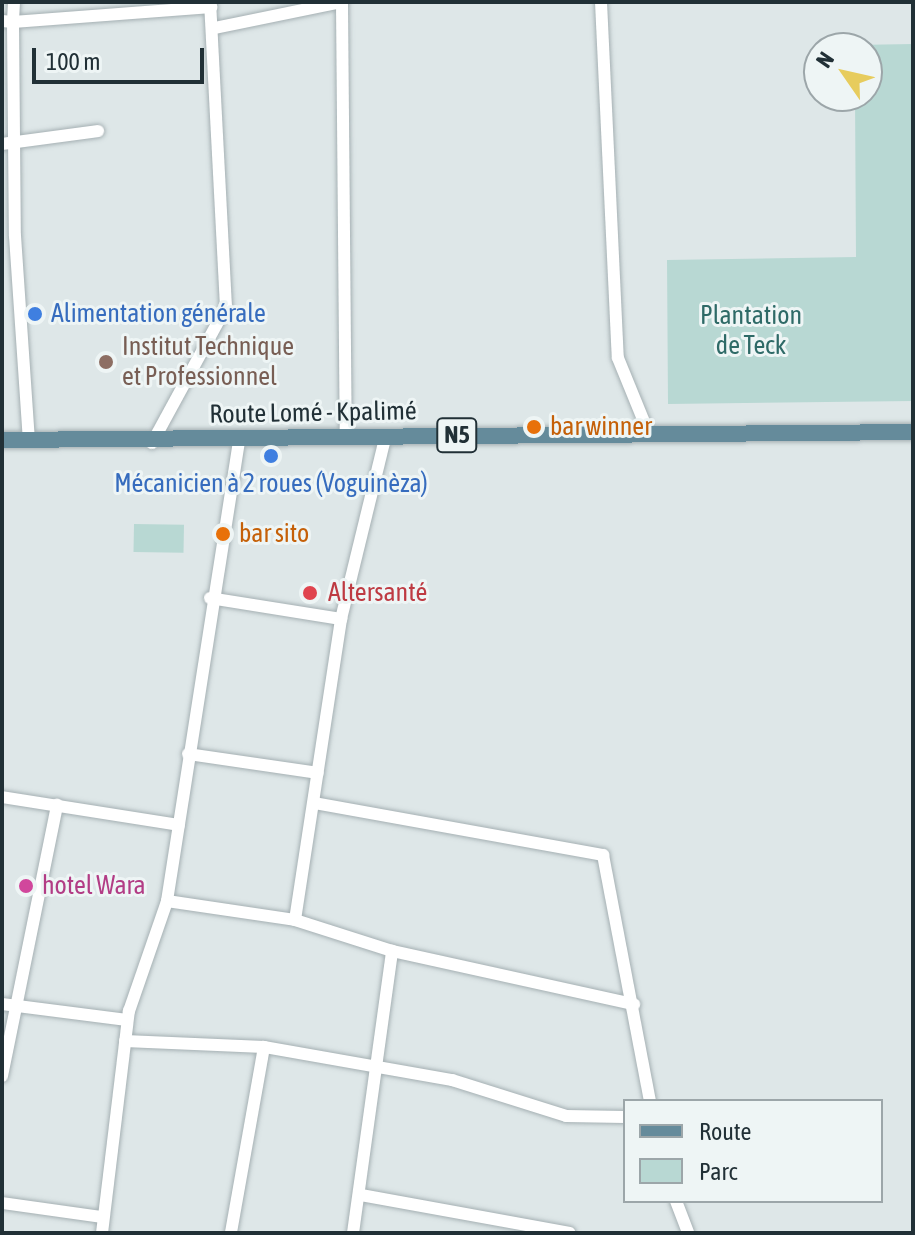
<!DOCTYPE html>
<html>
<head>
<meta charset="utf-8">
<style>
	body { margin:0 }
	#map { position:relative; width:915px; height:1235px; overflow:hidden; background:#dee7e8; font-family:"Asap Condensed",sans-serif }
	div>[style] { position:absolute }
	.green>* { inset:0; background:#b8d8d3; transform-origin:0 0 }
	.roads { filter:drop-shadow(0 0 2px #a5b0b3) drop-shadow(0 0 2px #a5b0b3) }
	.minor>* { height:12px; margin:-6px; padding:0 6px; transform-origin:6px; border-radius:6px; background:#fff }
	.major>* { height:16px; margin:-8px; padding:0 8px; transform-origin:8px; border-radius:8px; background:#658b9b }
	.dots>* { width:22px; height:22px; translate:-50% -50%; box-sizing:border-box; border:4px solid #eef5f5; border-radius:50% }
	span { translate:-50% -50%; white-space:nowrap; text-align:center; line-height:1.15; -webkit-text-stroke:6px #eef5f5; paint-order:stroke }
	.shield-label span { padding:2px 6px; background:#eef5f5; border:2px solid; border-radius:6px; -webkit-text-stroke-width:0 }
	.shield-label { font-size:24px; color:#213036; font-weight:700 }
	.shop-label { font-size:26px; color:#366cbe }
	.left { translate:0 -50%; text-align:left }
	.park-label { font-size:26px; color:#2e6a67 }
	.education-label { font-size:26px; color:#785e54 }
	.street-label { font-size:26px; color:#213036 }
	.food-label { font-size:26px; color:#c56008 }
	.health-label { font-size:26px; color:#be3a42 }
	.hotel-label { font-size:26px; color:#b23c85 }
	.frame { position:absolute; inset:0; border:4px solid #213036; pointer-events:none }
	.legend { position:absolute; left:623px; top:1099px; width:260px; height:104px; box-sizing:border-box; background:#eef5f5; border:2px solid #9ca6a9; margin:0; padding:10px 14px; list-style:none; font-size:24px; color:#213036 }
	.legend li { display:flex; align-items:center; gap:16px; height:40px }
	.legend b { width:40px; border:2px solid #9ca6a9 }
	.north { position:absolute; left:803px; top:32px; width:80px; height:80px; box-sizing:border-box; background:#eef5f5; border:2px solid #9ca6a9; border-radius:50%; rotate:304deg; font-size:22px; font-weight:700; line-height:32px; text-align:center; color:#213036 }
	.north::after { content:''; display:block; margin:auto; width:28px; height:36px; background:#e7cc5d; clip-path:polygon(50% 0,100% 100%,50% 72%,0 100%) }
	.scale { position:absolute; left:32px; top:48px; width:172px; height:36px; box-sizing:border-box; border:4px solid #213036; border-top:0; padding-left:10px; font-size:24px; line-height:28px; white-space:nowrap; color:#213036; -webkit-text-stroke:6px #eef5f5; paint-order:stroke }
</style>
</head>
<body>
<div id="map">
	<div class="green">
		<i style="clip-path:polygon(913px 44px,913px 401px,668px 404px,667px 260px,856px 257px,855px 96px,867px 96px,867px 48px,855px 45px)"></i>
		<i style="left:134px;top:524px;width:50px;height:28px;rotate:1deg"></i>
	</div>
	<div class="roads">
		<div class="minor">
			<i style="left:14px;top:2px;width:20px;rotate:93deg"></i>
			<i style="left:13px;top:22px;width:199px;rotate:-4.3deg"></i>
			<i style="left:601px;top:2px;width:356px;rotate:87.3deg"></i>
			<i style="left:618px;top:358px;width:82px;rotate:67.8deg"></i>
			<i style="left:342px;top:4px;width:431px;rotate:89.5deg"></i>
			<i style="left:2px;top:21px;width:11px;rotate:5deg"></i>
			<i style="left:13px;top:22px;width:214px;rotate:89.5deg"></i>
			<i style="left:15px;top:236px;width:203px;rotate:86.1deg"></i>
			<i style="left:215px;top:28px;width:130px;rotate:-11.6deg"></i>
			<i style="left:2px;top:144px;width:97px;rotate:-7.7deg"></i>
			<i style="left:152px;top:443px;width:155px;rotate:-61.4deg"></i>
			<i style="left:226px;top:307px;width:305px;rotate:-93deg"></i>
			<i style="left:210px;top:598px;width:133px;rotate:9.1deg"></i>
			<i style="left:188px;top:754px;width:131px;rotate:8.3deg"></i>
			<i style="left:2px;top:797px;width:179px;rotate:9deg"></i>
			<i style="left:314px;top:803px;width:294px;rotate:10.2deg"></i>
			<i style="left:603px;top:855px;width:250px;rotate:79.2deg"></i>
			<i style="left:167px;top:901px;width:129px;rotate:8.4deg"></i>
			<i style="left:295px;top:920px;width:102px;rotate:17.7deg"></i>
			<i style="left:392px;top:951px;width:248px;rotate:12.4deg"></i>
			<i style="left:295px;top:920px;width:304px;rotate:-81.3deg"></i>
			<i style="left:341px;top:619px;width:189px;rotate:-76.3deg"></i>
			<i style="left:2px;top:1004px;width:126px;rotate:7.3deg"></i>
			<i style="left:125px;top:1041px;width:139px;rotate:2.5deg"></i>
			<i style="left:264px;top:1047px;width:189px;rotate:100.1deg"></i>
			<i style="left:264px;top:1047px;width:191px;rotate:10deg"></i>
			<i style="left:452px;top:1080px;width:120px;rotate:17.5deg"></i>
			<i style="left:566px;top:1116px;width:59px;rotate:1deg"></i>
			<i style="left:2px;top:1076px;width:277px;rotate:-78.5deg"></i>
			<i style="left:361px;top:1195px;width:212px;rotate:10.3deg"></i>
			<i style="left:676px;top:1201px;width:34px;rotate:69deg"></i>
			<i style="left:2px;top:1203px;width:101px;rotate:8deg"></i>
			<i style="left:102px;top:1233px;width:224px;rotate:-83.1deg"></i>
			<i style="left:129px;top:1011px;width:116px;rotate:-70.9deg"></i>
			<i style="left:167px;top:901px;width:470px;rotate:-81.1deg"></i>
			<i style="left:353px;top:1233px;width:285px;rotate:-82.1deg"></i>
		</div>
		<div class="major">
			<i style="left:2px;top:440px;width:911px;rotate:-0.5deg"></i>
		</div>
	</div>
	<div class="dots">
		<i style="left:35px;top:314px;background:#3f7fe0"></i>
		<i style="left:106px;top:362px;background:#8d6e63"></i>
		<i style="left:534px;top:427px;background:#e8710a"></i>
		<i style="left:271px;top:456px;background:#3f7fe0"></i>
		<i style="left:223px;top:534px;background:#e8710a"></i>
		<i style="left:310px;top:593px;background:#e0444e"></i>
		<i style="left:26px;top:886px;background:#d1479c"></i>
	</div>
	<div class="shield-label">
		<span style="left:457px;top:435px">N5</span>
	</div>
	<div class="shop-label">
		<span class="left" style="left:51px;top:314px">Alimentation générale</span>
		<span style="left:271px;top:484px">Mécanicien à 2 roues (Voguinèza)</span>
	</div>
	<div class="park-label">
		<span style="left:751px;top:331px">Plantation<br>de Teck</span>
	</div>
	<div class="education-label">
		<span class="left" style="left:122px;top:362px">Institut Technique<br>et Professionnel</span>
	</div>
	<div class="street-label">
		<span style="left:313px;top:413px;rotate:-1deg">Route Lomé - Kpalimé</span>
	</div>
	<div class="food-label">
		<span class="left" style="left:550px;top:427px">bar winner</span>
		<span class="left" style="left:239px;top:534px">bar sito</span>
	</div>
	<div class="health-label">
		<span class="left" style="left:328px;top:593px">Altersanté</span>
	</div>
	<div class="hotel-label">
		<span class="left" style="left:42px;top:886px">hotel Wara</span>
	</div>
	<div class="frame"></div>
	<ul class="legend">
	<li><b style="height:10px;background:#658b9b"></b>Route</li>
	<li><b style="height:22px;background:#b8d8d3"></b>Parc</li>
	</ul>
	<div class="north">N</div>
	<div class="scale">100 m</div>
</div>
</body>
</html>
